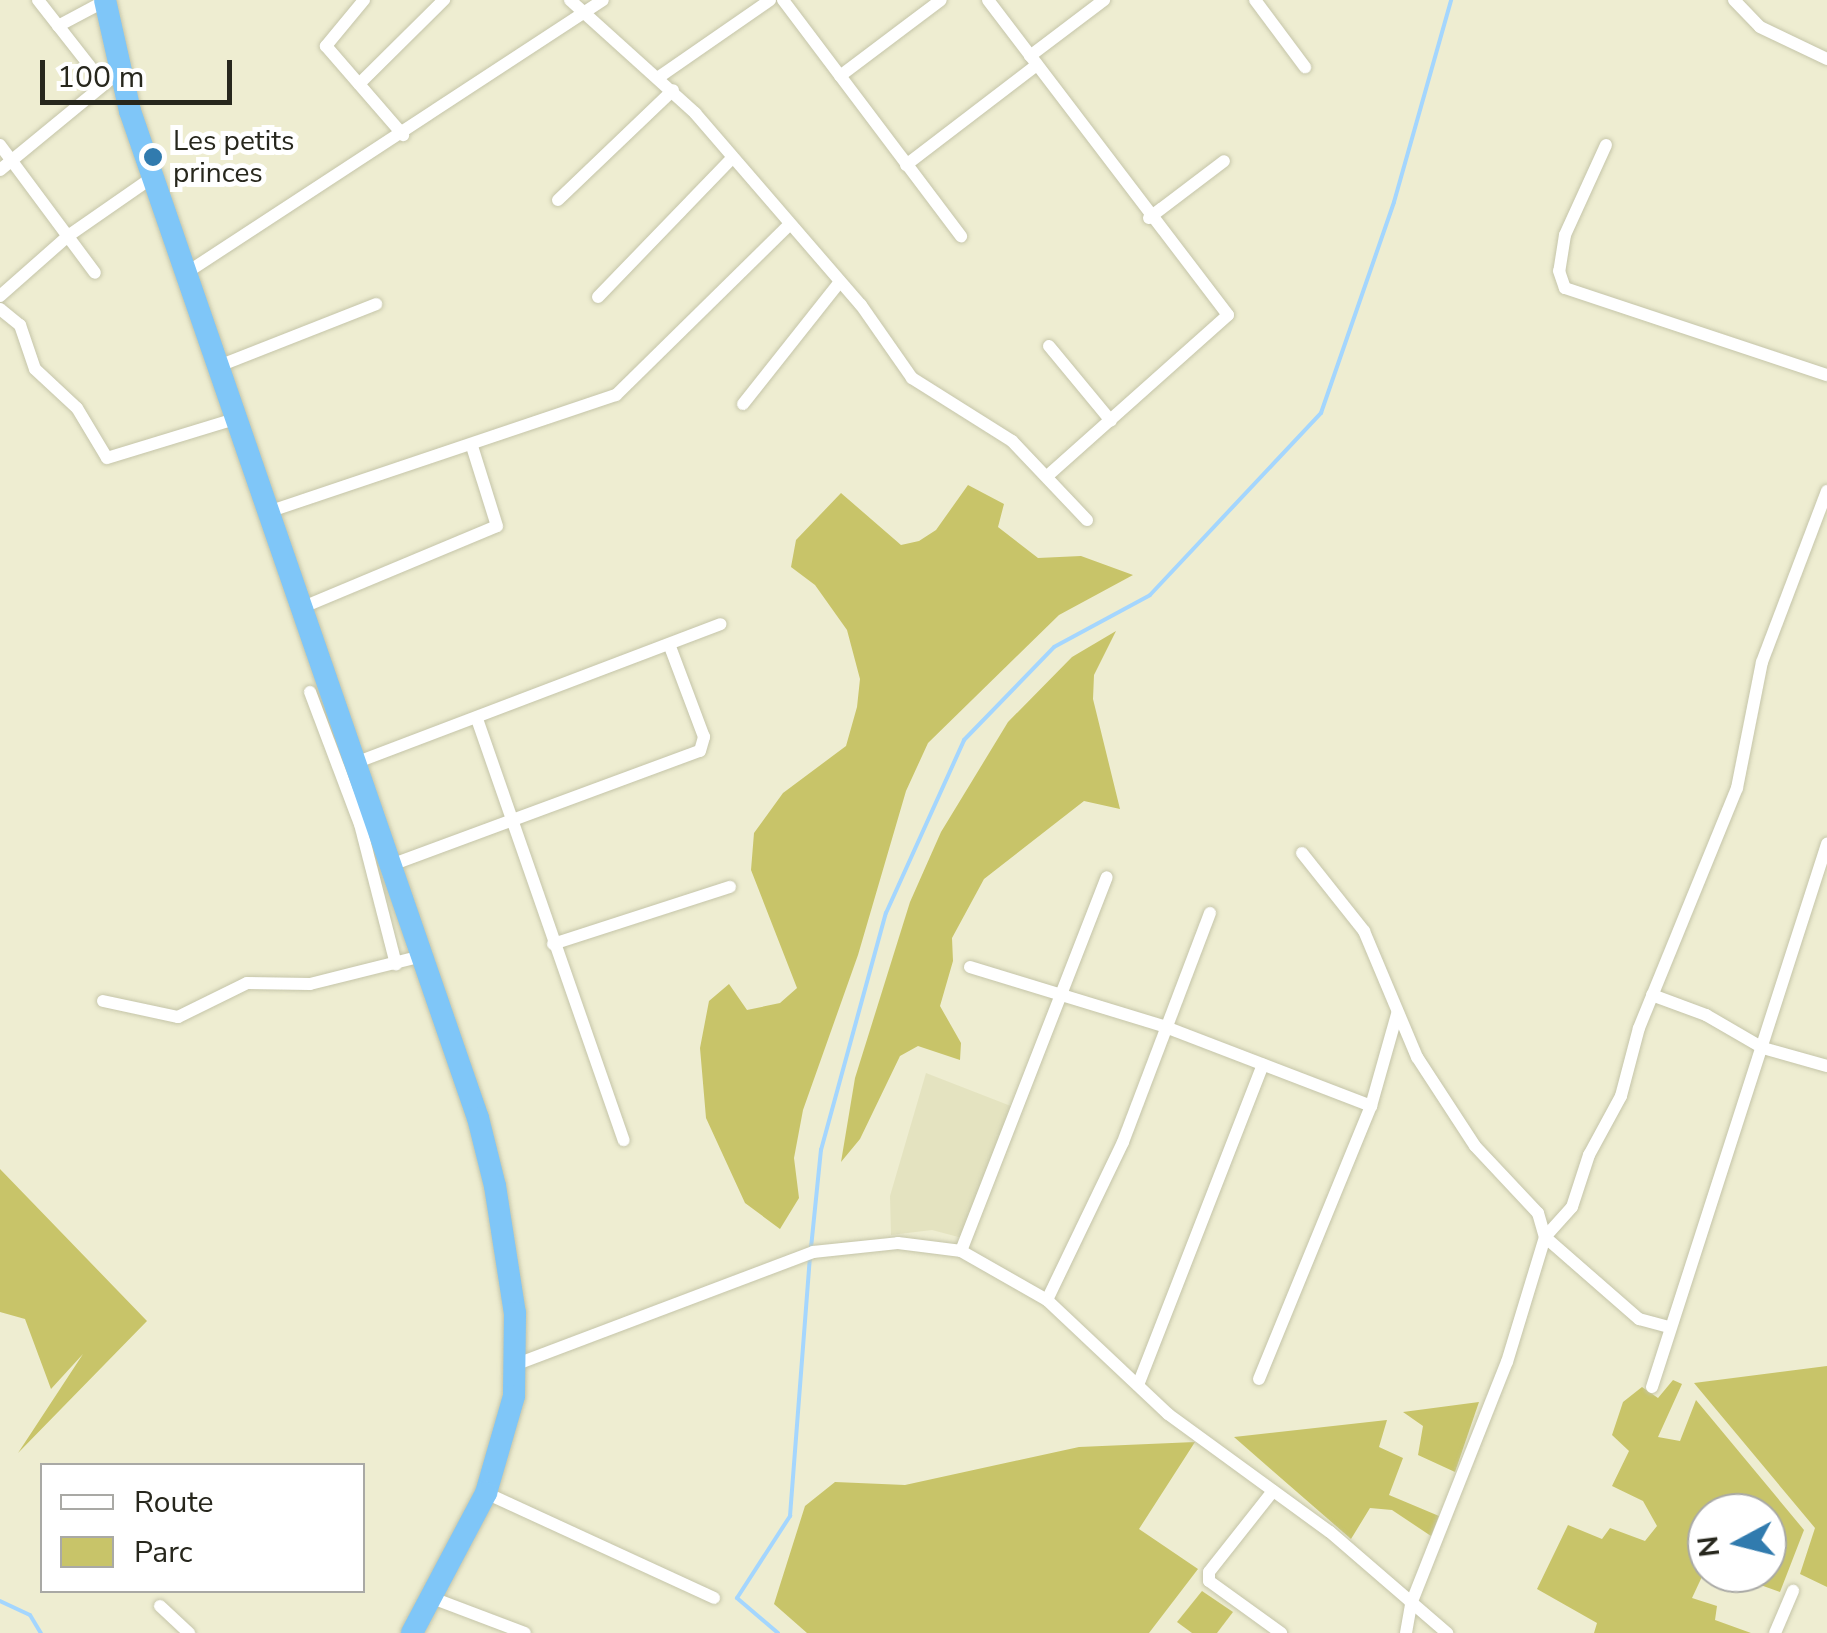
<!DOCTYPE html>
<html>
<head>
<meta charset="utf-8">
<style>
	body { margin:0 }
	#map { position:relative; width:1827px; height:1633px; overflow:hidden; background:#eeedd1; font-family:"Nunito Sans",sans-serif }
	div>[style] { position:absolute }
	.built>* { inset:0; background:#e4e3c0 }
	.green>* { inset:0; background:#c8c469 }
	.stream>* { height:4px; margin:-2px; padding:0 2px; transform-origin:2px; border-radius:2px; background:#a4d6fe }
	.roads { filter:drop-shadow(0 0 2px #c5c5a9) drop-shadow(0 0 2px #c5c5a9) }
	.minor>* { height:12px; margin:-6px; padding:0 6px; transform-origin:6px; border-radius:6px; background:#fff }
	.trunk>* { height:22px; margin:-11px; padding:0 11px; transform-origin:11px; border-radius:11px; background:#7fc6f8 }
	.dots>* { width:28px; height:28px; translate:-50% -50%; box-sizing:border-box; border:5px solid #fff; border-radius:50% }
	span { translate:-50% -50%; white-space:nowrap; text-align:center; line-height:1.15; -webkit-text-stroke:10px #fff; paint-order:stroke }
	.poi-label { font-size:28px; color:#27271d }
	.left { translate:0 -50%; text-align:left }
	.legend { position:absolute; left:40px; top:1463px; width:325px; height:130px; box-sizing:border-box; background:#fff; border:2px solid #a9a9a5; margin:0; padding:12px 18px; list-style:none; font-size:30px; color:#27271d }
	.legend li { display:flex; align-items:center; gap:20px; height:50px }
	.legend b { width:50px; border:2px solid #a9a9a5 }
	.north { position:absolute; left:1687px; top:1493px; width:100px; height:100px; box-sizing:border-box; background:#fff; border:2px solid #a9a9a5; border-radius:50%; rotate:263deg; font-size:28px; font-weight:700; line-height:40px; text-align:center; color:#27271d }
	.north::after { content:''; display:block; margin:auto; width:35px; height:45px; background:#317bae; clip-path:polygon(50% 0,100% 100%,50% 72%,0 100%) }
	.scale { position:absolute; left:40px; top:60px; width:192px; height:45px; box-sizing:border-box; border:5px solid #27271d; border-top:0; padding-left:12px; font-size:30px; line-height:35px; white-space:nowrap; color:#27271d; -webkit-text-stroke:8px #fff; paint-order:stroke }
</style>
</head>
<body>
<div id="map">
	<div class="built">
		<i style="clip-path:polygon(926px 1073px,1016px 1108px,966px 1239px,932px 1230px,891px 1235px,890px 1196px)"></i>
	</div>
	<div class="green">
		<i style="clip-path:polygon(968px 485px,1004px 504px,998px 527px,1038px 558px,1081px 556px,1133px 575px,1059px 615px,928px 743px,906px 791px,858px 955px,803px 1110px,794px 1158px,799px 1198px,780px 1229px,745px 1203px,706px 1118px,700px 1048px,709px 1001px,729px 984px,747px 1010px,780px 1003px,797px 988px,751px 870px,754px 833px,783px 793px,846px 746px,857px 707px,860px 679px,847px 630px,815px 585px,791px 567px,796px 540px,841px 493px,901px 545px,919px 541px,936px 530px)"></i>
		<i style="clip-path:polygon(1116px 631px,1094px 675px,1093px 699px,1120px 809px,1084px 801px,984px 879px,952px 938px,953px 961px,940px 1006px,961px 1043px,960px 1060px,918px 1046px,900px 1056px,860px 1139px,841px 1162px,855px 1078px,910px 902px,941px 832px,1008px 722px,1072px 657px)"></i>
		<i style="clip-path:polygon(0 1169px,147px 1321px,18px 1453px,83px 1354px,51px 1389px,25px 1319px,0 1312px)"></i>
		<i style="clip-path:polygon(1827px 1366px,1827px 1587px,1800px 1574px,1815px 1528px,1694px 1383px)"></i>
		<i style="clip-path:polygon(1673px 1380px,1682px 1384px,1658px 1437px,1680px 1441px,1696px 1400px,1804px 1530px,1780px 1592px,1727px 1573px,1767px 1573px,1767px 1513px,1707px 1513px,1707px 1566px,1692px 1598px,1717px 1606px,1715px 1620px,1751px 1633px,1594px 1633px,1597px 1623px,1537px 1589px,1568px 1525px,1602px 1539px,1610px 1528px,1645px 1541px,1657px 1526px,1643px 1501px,1612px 1486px,1629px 1451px,1612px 1435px,1623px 1402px,1642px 1387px,1658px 1398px)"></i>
		<i style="clip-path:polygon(1479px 1402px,1455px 1472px,1418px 1455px,1423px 1426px,1403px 1412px)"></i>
		<i style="clip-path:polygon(1387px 1420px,1379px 1447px,1403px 1458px,1389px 1495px,1439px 1516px,1431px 1536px,1392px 1510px,1370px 1508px,1351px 1539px,1234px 1437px)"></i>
		<i style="clip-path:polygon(1195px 1442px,1139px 1529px,1198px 1569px,1149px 1633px,807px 1633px,774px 1604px,805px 1506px,835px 1482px,905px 1485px,1079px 1447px)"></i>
		<i style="clip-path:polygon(1202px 1591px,1233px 1612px,1217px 1633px,1192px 1633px,1177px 1622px)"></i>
	</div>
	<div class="stream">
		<i style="left:811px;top:1248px;width:99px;rotate:-84.2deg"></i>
		<i style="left:821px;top:1150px;width:246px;rotate:-74.7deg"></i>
		<i style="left:886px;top:913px;width:190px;rotate:-65.7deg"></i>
		<i style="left:964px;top:740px;width:129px;rotate:-45.9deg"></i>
		<i style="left:1054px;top:647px;width:109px;rotate:-28.4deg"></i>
		<i style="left:1150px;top:595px;width:250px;rotate:-46.8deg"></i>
		<i style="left:1321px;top:413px;width:223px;rotate:-70.9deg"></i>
		<i style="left:1394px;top:202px;width:210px;rotate:-74.2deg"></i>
		<i style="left:0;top:1601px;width:33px;rotate:25deg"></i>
		<i style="left:30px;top:1615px;width:21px;rotate:59deg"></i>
		<i style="left:778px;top:1633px;width:54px;rotate:-139.5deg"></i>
		<i style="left:737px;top:1598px;width:98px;rotate:-57.1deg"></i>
		<i style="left:790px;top:1516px;width:259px;rotate:-85.6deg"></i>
	</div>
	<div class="roads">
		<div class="minor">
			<i style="left:38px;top:0;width:105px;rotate:51.9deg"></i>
			<i style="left:364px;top:0;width:60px;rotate:129.6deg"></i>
			<i style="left:326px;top:46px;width:118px;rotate:49.1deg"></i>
			<i style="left:570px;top:0;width:169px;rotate:42.1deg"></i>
			<i style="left:695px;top:113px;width:254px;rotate:49.2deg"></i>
			<i style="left:861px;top:305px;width:89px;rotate:55.1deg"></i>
			<i style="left:912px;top:378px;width:118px;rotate:32.2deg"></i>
			<i style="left:1012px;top:441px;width:109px;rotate:46.5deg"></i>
			<i style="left:783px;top:0;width:296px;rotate:53deg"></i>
			<i style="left:988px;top:0;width:396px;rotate:52.7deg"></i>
			<i style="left:1228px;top:315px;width:242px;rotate:138.3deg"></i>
			<i style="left:1255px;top:0;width:84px;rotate:53.3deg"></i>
			<i style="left:1734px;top:0;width:37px;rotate:46deg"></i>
			<i style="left:1760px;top:27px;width:74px;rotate:25.5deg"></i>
			<i style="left:58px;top:26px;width:53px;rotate:-28deg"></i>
			<i style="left:1030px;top:56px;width:93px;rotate:-37.1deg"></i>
			<i style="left:840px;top:76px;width:126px;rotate:-37deg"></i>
			<i style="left:659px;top:77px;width:135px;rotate:-34.7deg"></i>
			<i style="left:359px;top:84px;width:120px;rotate:-44.7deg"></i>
			<i style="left:0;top:145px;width:159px;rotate:53.4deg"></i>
			<i style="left:1606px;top:145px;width:99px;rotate:114.5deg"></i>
			<i style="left:1565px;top:235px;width:36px;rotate:99deg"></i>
			<i style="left:1559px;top:271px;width:18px;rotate:71deg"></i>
			<i style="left:1565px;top:288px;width:276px;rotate:18.4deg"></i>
			<i style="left:906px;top:165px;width:165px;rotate:-37.4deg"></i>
			<i style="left:0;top:170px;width:153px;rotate:-39.4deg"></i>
			<i style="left:558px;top:200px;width:159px;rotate:-43.7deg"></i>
			<i style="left:1149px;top:218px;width:94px;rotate:-37.2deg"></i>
			<i style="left:186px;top:273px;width:498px;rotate:-33.2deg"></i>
			<i style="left:0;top:296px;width:91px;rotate:-41.4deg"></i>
			<i style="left:68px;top:236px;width:103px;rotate:-34.8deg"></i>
			<i style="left:598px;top:297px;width:193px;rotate:-46deg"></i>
			<i style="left:0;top:309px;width:26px;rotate:39deg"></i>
			<i style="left:20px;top:325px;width:46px;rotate:71.2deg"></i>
			<i style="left:35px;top:369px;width:57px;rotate:42.9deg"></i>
			<i style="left:77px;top:408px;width:58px;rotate:59deg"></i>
			<i style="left:107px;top:458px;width:137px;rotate:-17deg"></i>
			<i style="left:1049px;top:346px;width:97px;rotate:50.4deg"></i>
			<i style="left:219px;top:366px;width:169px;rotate:-21.5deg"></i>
			<i style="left:743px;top:404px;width:154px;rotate:-51.6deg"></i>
			<i style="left:268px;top:512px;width:367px;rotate:-18.6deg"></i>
			<i style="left:616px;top:395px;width:241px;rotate:-44.5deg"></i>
			<i style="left:301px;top:608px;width:212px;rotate:-22.7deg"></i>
			<i style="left:497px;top:526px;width:84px;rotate:-107.4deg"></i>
			<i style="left:310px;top:692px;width:141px;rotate:69.3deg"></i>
			<i style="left:360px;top:824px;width:145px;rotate:75.6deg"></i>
			<i style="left:477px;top:719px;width:446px;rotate:70.8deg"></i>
			<i style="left:355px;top:763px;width:391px;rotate:-20.8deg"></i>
			<i style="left:1302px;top:853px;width:100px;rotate:51.5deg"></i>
			<i style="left:1364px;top:931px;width:137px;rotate:67.2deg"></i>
			<i style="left:1417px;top:1057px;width:106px;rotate:56.9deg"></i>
			<i style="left:1475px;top:1146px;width:92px;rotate:46.8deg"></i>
			<i style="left:1538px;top:1213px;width:25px;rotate:74deg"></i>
			<i style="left:1545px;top:1237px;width:125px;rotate:41.1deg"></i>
			<i style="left:1639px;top:1319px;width:28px;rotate:15deg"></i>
			<i style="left:391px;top:865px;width:329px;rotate:-20.3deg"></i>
			<i style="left:700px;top:751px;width:15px;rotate:-74deg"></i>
			<i style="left:704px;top:737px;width:99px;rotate:-110.6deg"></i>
			<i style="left:553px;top:944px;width:186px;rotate:-17.9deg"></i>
			<i style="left:970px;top:967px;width:202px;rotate:17deg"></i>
			<i style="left:1163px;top:1026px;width:223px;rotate:21deg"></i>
			<i style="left:1652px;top:995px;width:58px;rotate:20.3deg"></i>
			<i style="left:1706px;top:1015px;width:66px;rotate:30.1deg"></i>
			<i style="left:1763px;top:1048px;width:66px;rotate:15.7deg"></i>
			<i style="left:103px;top:1001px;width:77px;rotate:12deg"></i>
			<i style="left:178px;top:1017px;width:77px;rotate:-26.2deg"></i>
			<i style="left:247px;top:983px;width:63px;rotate:0.9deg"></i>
			<i style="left:310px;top:984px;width:115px;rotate:-14deg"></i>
			<i style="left:961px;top:1251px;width:401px;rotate:-68.7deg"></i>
			<i style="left:1047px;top:1300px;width:175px;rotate:-64.3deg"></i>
			<i style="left:1123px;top:1142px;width:245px;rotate:-69.2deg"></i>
			<i style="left:517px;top:1364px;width:316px;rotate:-20.7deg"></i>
			<i style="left:813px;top:1252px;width:85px;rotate:-6deg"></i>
			<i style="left:898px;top:1243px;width:64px;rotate:7.2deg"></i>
			<i style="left:961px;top:1251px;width:99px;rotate:29.7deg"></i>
			<i style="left:1047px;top:1300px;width:166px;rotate:43.3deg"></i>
			<i style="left:1168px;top:1414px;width:200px;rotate:36.1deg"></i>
			<i style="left:1330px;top:1532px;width:155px;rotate:40.8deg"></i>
			<i style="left:1259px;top:1379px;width:295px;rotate:-67.7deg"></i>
			<i style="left:1371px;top:1106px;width:96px;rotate:-74.2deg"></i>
			<i style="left:1138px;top:1385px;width:344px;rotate:-68.7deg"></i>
			<i style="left:1652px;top:1387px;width:571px;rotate:-72.14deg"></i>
			<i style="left:1273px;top:1491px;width:103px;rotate:128.3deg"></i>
			<i style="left:1209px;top:1572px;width:9px;rotate:90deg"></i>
			<i style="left:1209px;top:1581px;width:89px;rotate:35.8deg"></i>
			<i style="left:486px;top:1493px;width:251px;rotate:24.7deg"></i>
			<i style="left:435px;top:1599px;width:96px;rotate:20.7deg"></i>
			<i style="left:160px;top:1606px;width:40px;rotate:43deg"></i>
			<i style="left:1406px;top:1633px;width:29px;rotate:-80deg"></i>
			<i style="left:1411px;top:1604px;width:260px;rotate:-68.4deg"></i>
			<i style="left:1507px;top:1362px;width:131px;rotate:-73.1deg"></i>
			<i style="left:1545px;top:1237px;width:40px;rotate:-48deg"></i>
			<i style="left:1572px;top:1207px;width:55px;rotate:-71.9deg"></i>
			<i style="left:1589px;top:1155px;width:67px;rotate:-61.5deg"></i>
			<i style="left:1621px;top:1096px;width:70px;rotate:-75.2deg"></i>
			<i style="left:1639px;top:1028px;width:259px;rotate:-67.8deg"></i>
			<i style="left:1737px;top:788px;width:128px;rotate:-78.8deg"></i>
			<i style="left:1762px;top:662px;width:183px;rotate:-69.2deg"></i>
			<i style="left:1775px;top:1633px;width:46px;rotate:-66.8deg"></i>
		</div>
		<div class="trunk">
			<i style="left:105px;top:0;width:114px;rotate:77.3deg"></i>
			<i style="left:130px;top:111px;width:1065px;rotate:70.94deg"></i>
			<i style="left:478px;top:1118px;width:70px;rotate:76deg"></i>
			<i style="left:495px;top:1186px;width:129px;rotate:81.1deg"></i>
			<i style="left:515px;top:1313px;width:83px;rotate:90.7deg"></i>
			<i style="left:514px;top:1396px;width:101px;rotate:106.1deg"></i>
			<i style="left:486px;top:1493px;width:158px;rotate:117.9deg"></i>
		</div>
	</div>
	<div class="dots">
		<i style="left:153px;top:157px;background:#317bae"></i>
	</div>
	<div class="poi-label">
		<span class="left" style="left:173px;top:157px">Les petits<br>princes</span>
	</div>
	<ul class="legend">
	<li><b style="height:12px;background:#fff"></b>Route</li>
	<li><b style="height:28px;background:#c8c469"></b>Parc</li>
	</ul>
	<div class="north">N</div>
	<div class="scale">100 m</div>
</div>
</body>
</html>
